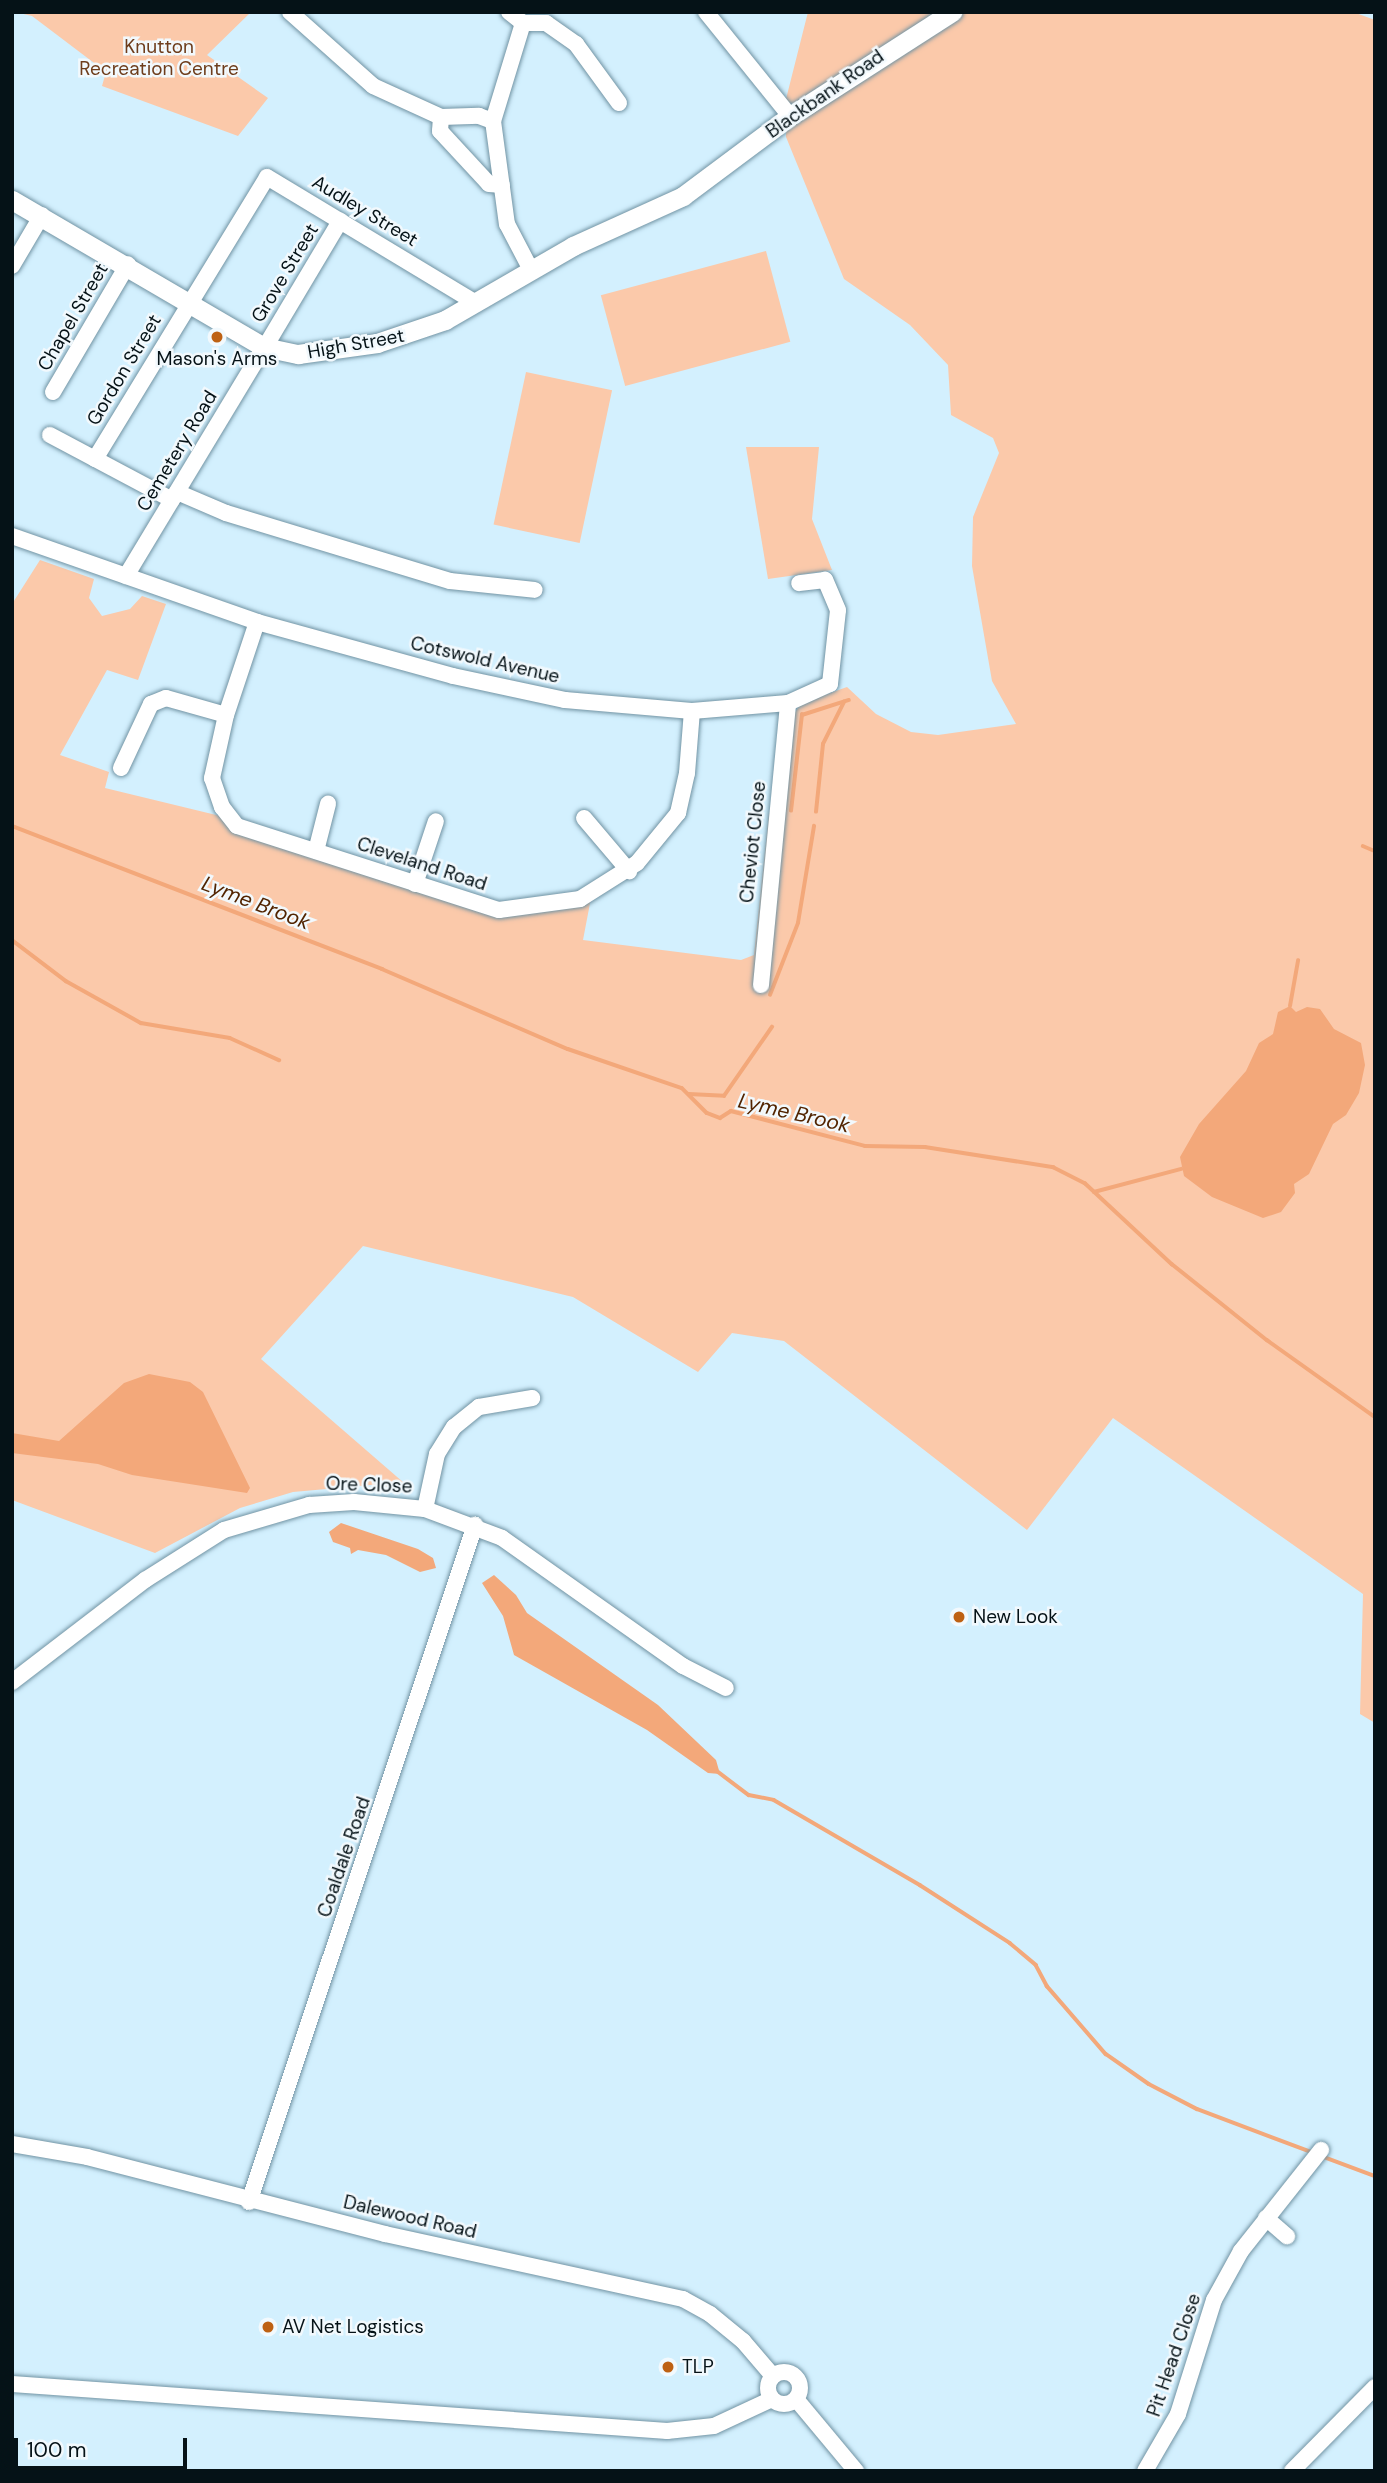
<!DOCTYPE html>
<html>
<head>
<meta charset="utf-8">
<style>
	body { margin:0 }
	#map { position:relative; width:1387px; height:2483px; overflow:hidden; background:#d3f0fe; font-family:"DM Sans",sans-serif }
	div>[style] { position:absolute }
	.green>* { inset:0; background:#fbc9aa; transform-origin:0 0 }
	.water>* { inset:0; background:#f3a87a }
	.stream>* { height:3.5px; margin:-1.75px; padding:0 1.75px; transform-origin:1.75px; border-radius:1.75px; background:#f3a87a }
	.roads { filter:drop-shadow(0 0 2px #7193a3) drop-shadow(0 0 2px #7193a3) }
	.minor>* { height:16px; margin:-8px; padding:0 8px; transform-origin:8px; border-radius:8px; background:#fff }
	.minor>.ring { margin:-8px; padding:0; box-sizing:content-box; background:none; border:16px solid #fff; border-radius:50% }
	.major>* { height:19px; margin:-9.5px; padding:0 9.5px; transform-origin:9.5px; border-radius:9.5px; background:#fff }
	.dots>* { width:19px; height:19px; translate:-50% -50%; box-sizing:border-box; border:4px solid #f2f9fd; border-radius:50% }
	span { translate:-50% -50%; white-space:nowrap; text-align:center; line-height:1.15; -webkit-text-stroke:5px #f2f9fd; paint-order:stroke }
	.park-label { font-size:19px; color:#6e3d1c }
	.street-label { font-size:19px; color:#051217 }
	.poi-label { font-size:19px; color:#051217 }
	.left { translate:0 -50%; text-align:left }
	.water-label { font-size:21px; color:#522400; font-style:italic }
	.frame { position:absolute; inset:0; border:14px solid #051217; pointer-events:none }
	.scale { position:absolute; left:14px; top:2438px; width:173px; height:32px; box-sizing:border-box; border:4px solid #051217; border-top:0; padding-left:9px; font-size:21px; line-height:24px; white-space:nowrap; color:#051217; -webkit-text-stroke:5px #f2f9fd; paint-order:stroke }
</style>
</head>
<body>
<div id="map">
	<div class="green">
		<i style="clip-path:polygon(15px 12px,251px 12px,207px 55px,268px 98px,238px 136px,102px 86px,106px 72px,32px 16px)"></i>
		<i style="clip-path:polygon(808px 12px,1353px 12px,1375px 20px,1375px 1723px,1360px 1714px,1363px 1594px,1113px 1418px,1027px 1530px,784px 1341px,732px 1333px,698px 1372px,573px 1297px,363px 1246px,261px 1359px,411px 1489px,371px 1485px,293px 1492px,240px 1508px,155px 1553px,12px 1500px,12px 604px,40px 560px,94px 579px,89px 598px,102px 616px,130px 609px,142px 596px,166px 604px,138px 680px,107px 670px,60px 755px,109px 772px,105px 788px,245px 822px,491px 902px,532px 905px,591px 898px,583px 940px,741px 960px,754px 955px,769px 813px,784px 814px,794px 713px,802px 703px,847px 687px,876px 714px,911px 732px,938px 735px,1016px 724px,992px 681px,972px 566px,973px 517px,999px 453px,993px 438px,951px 415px,948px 365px,910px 325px,844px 279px,786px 137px,786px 99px)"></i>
		<i style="left:766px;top:251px;width:94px;height:171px;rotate:75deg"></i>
		<i style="left:526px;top:372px;width:88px;height:156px;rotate:12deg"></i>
		<i style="clip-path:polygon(746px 447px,819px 447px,812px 519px,832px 570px,768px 579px)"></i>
	</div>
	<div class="water">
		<i style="clip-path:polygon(1290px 1006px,1296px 1012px,1307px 1007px,1320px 1009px,1334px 1029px,1361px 1043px,1365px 1065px,1359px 1093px,1346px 1115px,1333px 1124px,1309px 1174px,1294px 1184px,1295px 1193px,1281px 1212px,1263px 1218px,1212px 1197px,1184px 1176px,1180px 1157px,1199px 1124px,1246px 1071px,1259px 1043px,1273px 1034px,1278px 1012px)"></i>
		<i style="clip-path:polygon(149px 1374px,190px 1382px,203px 1392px,250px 1488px,247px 1493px,132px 1475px,98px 1464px,12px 1453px,12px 1433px,59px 1441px,124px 1383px)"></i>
		<i style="clip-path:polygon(341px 1523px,418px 1549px,433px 1558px,436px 1568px,420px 1572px,386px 1555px,358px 1550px,351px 1554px,350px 1548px,333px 1542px,329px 1532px)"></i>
		<i style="clip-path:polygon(494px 1575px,516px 1595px,527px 1613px,658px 1705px,716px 1760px,720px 1774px,708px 1773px,647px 1730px,514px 1655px,503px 1616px,482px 1583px)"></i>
	</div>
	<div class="stream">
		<i style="left:791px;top:811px;width:97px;rotate:-83.5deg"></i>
		<i style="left:802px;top:715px;width:49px;rotate:-17.7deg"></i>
		<i style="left:816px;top:812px;width:68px;rotate:-84.1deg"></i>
		<i style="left:823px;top:744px;width:47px;rotate:-63.4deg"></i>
		<i style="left:12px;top:826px;width:397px;rotate:21.1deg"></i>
		<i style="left:382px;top:969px;width:202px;rotate:23.3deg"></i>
		<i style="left:568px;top:1049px;width:120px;rotate:18.9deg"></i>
		<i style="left:682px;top:1088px;width:35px;rotate:45deg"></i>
		<i style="left:707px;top:1113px;width:14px;rotate:21deg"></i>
		<i style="left:720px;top:1118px;width:13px;rotate:-32deg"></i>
		<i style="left:731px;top:1111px;width:138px;rotate:14.6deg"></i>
		<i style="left:865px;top:1146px;width:60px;rotate:1deg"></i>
		<i style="left:925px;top:1147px;width:130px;rotate:8.9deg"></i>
		<i style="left:1053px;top:1167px;width:36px;rotate:27deg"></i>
		<i style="left:1085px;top:1183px;width:119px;rotate:43deg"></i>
		<i style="left:1172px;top:1264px;width:122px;rotate:38.7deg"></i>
		<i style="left:1267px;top:1340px;width:133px;rotate:35.5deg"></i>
		<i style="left:1363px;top:846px;width:13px;rotate:23deg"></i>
		<i style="left:12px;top:940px;width:68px;rotate:37.2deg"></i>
		<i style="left:66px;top:981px;width:86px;rotate:29.2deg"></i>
		<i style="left:141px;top:1023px;width:90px;rotate:9.6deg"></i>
		<i style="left:230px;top:1038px;width:54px;rotate:24.2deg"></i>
		<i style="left:770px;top:995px;width:77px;rotate:-68.7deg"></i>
		<i style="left:798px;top:923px;width:98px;rotate:-80.6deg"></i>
		<i style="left:1290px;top:1006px;width:46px;rotate:-79.9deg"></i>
		<i style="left:689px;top:1094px;width:35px;rotate:3deg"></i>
		<i style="left:724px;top:1096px;width:84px;rotate:-55.2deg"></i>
		<i style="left:1094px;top:1192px;width:90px;rotate:-14.8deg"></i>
		<i style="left:717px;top:1771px;width:40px;rotate:37deg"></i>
		<i style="left:749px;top:1795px;width:25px;rotate:11deg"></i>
		<i style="left:774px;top:1800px;width:169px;rotate:30.2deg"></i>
		<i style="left:920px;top:1885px;width:107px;rotate:32.8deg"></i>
		<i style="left:1010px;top:1943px;width:34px;rotate:40deg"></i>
		<i style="left:1036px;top:1965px;width:24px;rotate:62deg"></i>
		<i style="left:1047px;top:1986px;width:90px;rotate:49.1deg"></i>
		<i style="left:1106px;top:2054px;width:52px;rotate:34.9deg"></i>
		<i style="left:1149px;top:2084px;width:54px;rotate:27.5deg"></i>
		<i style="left:1197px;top:2109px;width:125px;rotate:20.6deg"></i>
		<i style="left:1321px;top:2156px;width:58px;rotate:20.3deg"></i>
	</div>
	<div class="roads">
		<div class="minor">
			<i style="left:290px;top:12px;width:111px;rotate:41.7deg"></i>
			<i style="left:373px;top:86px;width:75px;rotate:24.5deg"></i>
			<i style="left:441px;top:117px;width:14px;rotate:94deg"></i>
			<i style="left:440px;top:131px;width:72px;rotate:47.2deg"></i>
			<i style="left:489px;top:184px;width:13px;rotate:4deg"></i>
			<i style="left:509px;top:12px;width:18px;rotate:38deg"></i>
			<i style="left:523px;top:23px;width:102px;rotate:107deg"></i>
			<i style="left:493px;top:121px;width:104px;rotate:82.3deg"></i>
			<i style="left:507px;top:224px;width:52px;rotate:62.4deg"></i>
			<i style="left:706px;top:12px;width:134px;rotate:51.1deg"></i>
			<i style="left:523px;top:23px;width:23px"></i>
			<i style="left:546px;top:23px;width:37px;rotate:35deg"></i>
			<i style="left:576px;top:44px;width:73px;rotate:53.9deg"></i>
			<i style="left:441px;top:117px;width:38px;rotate:-2deg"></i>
			<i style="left:479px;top:116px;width:15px;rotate:20deg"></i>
			<i style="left:12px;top:266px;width:59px;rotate:-59.5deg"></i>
			<i style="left:265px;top:347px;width:147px;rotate:-59.2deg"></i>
			<i style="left:53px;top:392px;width:148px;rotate:-59.6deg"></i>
			<i style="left:50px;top:435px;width:138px;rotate:28deg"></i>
			<i style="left:95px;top:459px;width:330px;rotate:-58.6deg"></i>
			<i style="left:267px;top:177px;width:244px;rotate:31.1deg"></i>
			<i style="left:177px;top:492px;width:53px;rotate:23.2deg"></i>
			<i style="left:226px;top:513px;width:234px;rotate:16.9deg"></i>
			<i style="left:450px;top:581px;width:85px;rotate:6deg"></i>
			<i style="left:12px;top:536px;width:260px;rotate:19.3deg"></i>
			<i style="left:257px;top:622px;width:203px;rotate:15.4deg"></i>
			<i style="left:453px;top:676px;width:115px;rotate:12.1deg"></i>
			<i style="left:565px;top:700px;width:127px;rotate:5deg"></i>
			<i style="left:692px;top:711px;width:96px;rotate:-4.8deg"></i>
			<i style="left:788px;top:703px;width:46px;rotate:-24.3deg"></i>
			<i style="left:830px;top:684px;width:74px;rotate:-83.8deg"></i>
			<i style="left:838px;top:610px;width:33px;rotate:-113deg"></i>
			<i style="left:825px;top:580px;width:26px;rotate:173deg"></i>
			<i style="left:126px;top:576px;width:267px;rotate:-58.9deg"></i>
			<i style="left:257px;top:622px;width:98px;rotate:108.4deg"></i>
			<i style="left:226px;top:715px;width:65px;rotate:102.5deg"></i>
			<i style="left:212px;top:778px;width:31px;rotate:71deg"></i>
			<i style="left:222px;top:807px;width:24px;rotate:52deg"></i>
			<i style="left:237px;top:826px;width:275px;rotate:17.8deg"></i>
			<i style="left:499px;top:910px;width:82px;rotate:-7.7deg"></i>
			<i style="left:580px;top:899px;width:67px;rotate:-32.3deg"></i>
			<i style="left:637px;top:863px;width:65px;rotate:-50.6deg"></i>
			<i style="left:678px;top:813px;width:41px;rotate:-77.3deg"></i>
			<i style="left:687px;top:773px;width:62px;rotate:-85.4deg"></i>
			<i style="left:121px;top:768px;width:71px;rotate:-64.9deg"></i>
			<i style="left:151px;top:704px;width:16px;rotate:-22deg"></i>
			<i style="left:166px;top:698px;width:62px;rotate:15.8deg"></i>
			<i style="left:584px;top:818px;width:70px;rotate:49.7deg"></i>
			<i style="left:316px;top:851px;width:49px;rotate:-75.7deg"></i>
			<i style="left:415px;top:884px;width:66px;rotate:-71.6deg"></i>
			<i style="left:761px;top:985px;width:283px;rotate:-84.5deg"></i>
			<i style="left:425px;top:1509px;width:56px;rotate:-77.7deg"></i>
			<i style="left:437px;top:1454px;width:32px;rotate:-58deg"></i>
			<i style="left:454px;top:1427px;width:32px;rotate:-39deg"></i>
			<i style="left:479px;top:1407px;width:54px;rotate:-9.6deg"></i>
			<i style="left:12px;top:1682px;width:168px;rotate:-37.5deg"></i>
			<i style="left:145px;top:1580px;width:93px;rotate:-32.3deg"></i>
			<i style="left:224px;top:1530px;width:89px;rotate:-16.4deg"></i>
			<i style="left:309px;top:1505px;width:45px;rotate:-3.8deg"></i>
			<i style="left:354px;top:1502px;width:71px;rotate:5.6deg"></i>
			<i style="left:425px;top:1509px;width:82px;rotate:20.6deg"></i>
			<i style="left:502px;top:1538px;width:222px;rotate:35.3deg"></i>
			<i style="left:683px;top:1666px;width:48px;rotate:27.1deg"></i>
			<i style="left:12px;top:2144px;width:76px;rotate:9.8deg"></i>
			<i style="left:87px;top:2157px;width:308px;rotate:14.5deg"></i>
			<i style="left:385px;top:2234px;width:305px;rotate:12.3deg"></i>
			<i style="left:683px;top:2299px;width:31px;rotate:29deg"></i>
			<i style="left:710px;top:2314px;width:43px;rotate:39.3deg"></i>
			<i style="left:743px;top:2341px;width:46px;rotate:49.4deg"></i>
			<i style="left:249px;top:2202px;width:714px;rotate:-71.54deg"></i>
			<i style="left:1266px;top:2218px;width:28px;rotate:41deg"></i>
			<i class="ring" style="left:768px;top:2372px;width:16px;height:16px"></i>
			<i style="left:12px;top:2384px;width:657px;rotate:4.1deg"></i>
			<i style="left:667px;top:2431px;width:47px;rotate:-6.1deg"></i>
			<i style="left:714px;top:2426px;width:64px;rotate:-25deg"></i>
			<i style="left:796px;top:2399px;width:94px;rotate:50.2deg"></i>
			<i style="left:1145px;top:2471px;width:66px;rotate:-59.9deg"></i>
			<i style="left:1178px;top:2414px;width:120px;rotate:-72.5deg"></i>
			<i style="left:1214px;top:2300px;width:56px;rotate:-61.1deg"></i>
			<i style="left:1241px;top:2251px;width:129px;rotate:-51.6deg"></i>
			<i style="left:1292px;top:2471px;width:118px;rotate:-45.3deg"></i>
		</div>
		<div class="major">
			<i style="left:12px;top:200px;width:292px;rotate:30.3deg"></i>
			<i style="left:264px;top:347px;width:35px;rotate:12deg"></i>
			<i style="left:298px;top:354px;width:80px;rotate:-7.9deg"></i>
			<i style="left:377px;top:343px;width:72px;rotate:-18.7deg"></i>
			<i style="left:445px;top:320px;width:148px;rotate:-30deg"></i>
			<i style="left:573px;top:246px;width:121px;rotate:-24.4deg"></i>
			<i style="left:683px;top:196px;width:134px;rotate:-36.8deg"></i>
			<i style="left:790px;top:116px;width:193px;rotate:-32.7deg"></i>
		</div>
	</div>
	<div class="dots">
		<i style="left:217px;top:337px;background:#be6113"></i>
		<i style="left:959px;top:1617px;background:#be6113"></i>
		<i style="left:268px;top:2327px;background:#be6113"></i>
		<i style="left:668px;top:2367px;background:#be6113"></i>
	</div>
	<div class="park-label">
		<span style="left:159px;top:58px">Knutton<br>Recreation Centre</span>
	</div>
	<div class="street-label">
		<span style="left:825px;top:94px;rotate:-35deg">Blackbank Road</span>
		<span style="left:365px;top:211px;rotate:31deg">Audley Street</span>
		<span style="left:285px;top:273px;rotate:-59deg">Grove Street</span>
		<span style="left:73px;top:317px;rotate:-60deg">Chapel Street</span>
		<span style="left:356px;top:344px;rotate:-10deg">High Street</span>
		<span style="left:124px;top:370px;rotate:-59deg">Gordon Street</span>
		<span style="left:177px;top:451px;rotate:-59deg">Cemetery Road</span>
		<span style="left:485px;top:660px;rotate:13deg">Cotswold Avenue</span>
		<span style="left:753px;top:842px;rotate:-84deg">Cheviot Close</span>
		<span style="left:422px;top:864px;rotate:18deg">Cleveland Road</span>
		<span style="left:369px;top:1485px;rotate:2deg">Ore Close</span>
		<span style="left:344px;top:1857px;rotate:-71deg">Coaldale Road</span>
		<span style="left:410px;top:2217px;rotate:13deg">Dalewood Road</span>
		<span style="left:1174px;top:2355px;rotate:-71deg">Pit Head Close</span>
	</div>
	<div class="poi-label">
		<span style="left:217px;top:359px">Mason's Arms</span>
		<span class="left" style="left:973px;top:1617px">New Look</span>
		<span class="left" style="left:282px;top:2327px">AV Net Logistics</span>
		<span class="left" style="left:682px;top:2367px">TLP</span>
	</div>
	<div class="water-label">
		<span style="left:256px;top:903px;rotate:21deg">Lyme Brook</span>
		<span style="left:794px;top:1113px;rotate:13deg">Lyme Brook</span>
	</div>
	<div class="frame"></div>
	<div class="scale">100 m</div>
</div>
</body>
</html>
